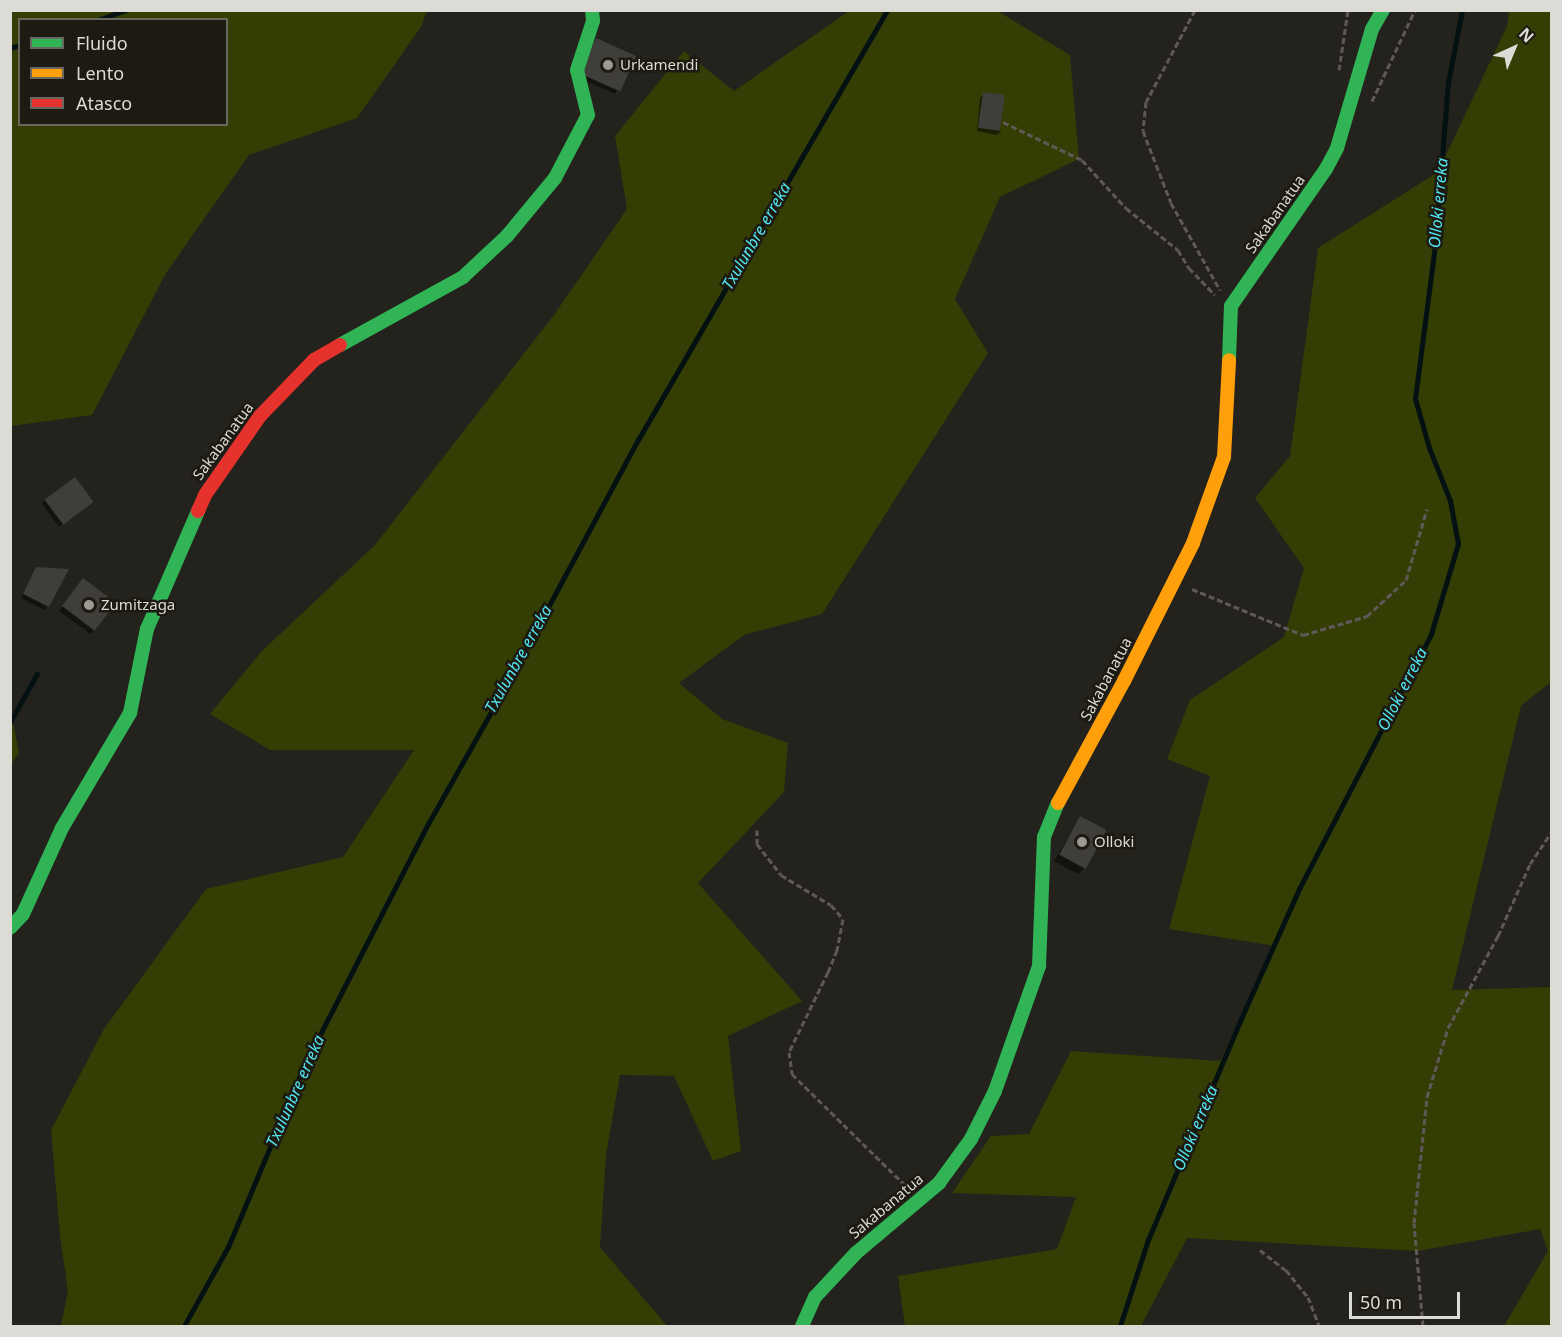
<!DOCTYPE html>
<html>
<head>
<meta charset="utf-8">
<style>
	body { margin:0 }
	#map { position:relative; width:1562px; height:1337px; overflow:hidden; background:#23221d; font-family:"Noto Sans",sans-serif }
	div>[style] { position:absolute }
	.green>* { inset:0; background:#343d04 }
	.shadow>* { inset:0; background:#0007 }
	.stream>* { height:4.5px; margin:-2.25px; padding:0 2.25px; transform-origin:2.25px; border-radius:2.25px; background:#041112 }
	.building>* { inset:0; background:#403e3b; transform-origin:0 0 }
	.path>* { height:3px; margin-top:-1.5px; transform-origin:0; background:repeating-linear-gradient(90deg,#5f5857 0 6px,transparent 0 9px) }
	.fast>* { height:14px; margin:-7px; padding:0 7px; transform-origin:7px; border-radius:7px; background:#30b455 }
	.slow>* { height:14px; margin:-7px; padding:0 7px; transform-origin:7px; border-radius:7px; background:#ff9f0a }
	.jam>* { height:14px; margin:-7px; padding:0 7px; transform-origin:7px; border-radius:7px; background:#e5322d }
	.dots>* { width:16px; height:16px; translate:-50% -50%; box-sizing:border-box; border:3px solid #1c1a11; border-radius:50% }
	span { translate:-50% -50%; white-space:nowrap; text-align:center; line-height:1.15; -webkit-text-stroke:5px #1c1a11; paint-order:stroke }
	.poi-label { font-size:15px; color:#dddbd5 }
	.left { translate:0 -50%; text-align:left }
	.street-label { font-size:15px; color:#dddbd5 }
	.water-label { font-size:16px; color:#53e6f4; font-style:italic }
	.frame { position:absolute; inset:0; border:12px solid #dddbd5; pointer-events:none }
	.legend { position:absolute; left:18px; top:18px; width:210px; height:108px; box-sizing:border-box; background:#1c1a11; border:2px solid #69675f; margin:0; padding:8px 10px; list-style:none; font-size:18px; color:#dddbd5 }
	.legend li { display:flex; align-items:center; gap:12px; height:30px }
	.legend b { width:30px; border:2px solid #69675f }
	.north { position:absolute; left:1484px; top:18px; width:60px; height:60px; -webkit-text-stroke:4px #1c1a11; paint-order:stroke; rotate:44deg; font-size:16px; font-weight:700; line-height:24px; text-align:center; color:#dddbd5 }
	.north::after { content:''; display:block; margin:auto; width:21px; height:27px; background:#dddbd5; clip-path:polygon(50% 0,100% 100%,50% 72%,0 100%) }
	.scale { position:absolute; left:1349px; top:1292px; width:111px; height:27px; box-sizing:border-box; border:3px solid #dddbd5; border-top:0; padding-left:8px; font-size:18px; line-height:21px; white-space:nowrap; color:#dddbd5; -webkit-text-stroke:4px #1c1a11; paint-order:stroke }
</style>
</head>
<body>
<div id="map">
	<div class="green">
		<i style="clip-path:polygon(996px 10px,1070px 55px,1079px 159px,1000px 197px,955px 299px,988px 353px,822px 614px,744px 635px,679px 683px,722px 719px,788px 743px,784px 792px,698px 883px,802px 1001px,728px 1036px,741px 1151px,713px 1161px,674px 1076px,620px 1075px,606px 1155px,600px 1247px,667px 1326px,61px 1326px,68px 1291px,60px 1236px,51px 1130px,104px 1029px,206px 889px,343px 857px,414px 750px,270px 750px,210px 714px,262px 651px,375px 545px,554px 315px,627px 209px,615px 136px,684px 51px,734px 91px,849px 11px)"></i>
		<i style="clip-path:polygon(evenodd,10px 11px,11px 10px,427px 11px,421px 27px,357px 118px,249px 155px,166px 273px,92px 415px,11px 426px,10px 11px,20px 20px,226px 20px,226px 124px,20px 124px,20px 20px)"></i>
		<i style="clip-path:polygon(1509px 11px,1551px 11px,1551px 682px,1521px 706px,1452px 990px,1551px 987px,1551px 1326px,1504px 1326px,1548px 1251px,1540px 1229px,1418px 1251px,1187px 1238px,1141px 1326px,905px 1326px,898px 1276px,1057px 1249px,1076px 1197px,952px 1193px,991px 1136px,1029px 1134px,1071px 1051px,1220px 1061px,1275px 946px,1169px 929px,1210px 776px,1167px 759px,1190px 700px,1284px 637px,1304px 568px,1255px 498px,1290px 456px,1318px 248px,1438px 172px,1507px 26px)"></i>
		<i style="clip-path:polygon(11px 712px,19px 753px,11px 764px,10px 764px)"></i>
	</div>
	<div class="shadow">
		<i style="clip-path:polygon(634px 56px,615px 94px,578px 78px)"></i>
		<i style="clip-path:polygon(984px 94px,1001px 131px,997px 135px,977px 131px,980px 98px)"></i>
		<i style="clip-path:polygon(45px 500px,88px 506px,59px 527px,42px 504px)"></i>
		<i style="clip-path:polygon(37px 568px,48px 606px,44px 610px,21px 598px)"></i>
		<i style="clip-path:polygon(79px 584px,114px 603px,91px 634px,59px 611px)"></i>
		<i style="clip-path:polygon(1080px 818px,1084px 868px,1078px 874px,1054px 861px)"></i>
	</div>
	<div class="stream">
		<i style="left:98px;top:20px;width:30px;rotate:-20deg"></i>
		<i style="left:10px;top:48px;width:10px;rotate:-17deg"></i>
		<i style="left:10px;top:722px;width:55px;rotate:-60.6deg"></i>
		<i style="left:184px;top:1326px;width:90px;rotate:-60.9deg"></i>
		<i style="left:228px;top:1247px;width:199px;rotate:-67.2deg"></i>
		<i style="left:305px;top:1064px;width:270px;rotate:-62.9deg"></i>
		<i style="left:428px;top:824px;width:163px;rotate:-60.6deg"></i>
		<i style="left:508px;top:682px;width:275px;rotate:-61.8deg"></i>
		<i style="left:638px;top:440px;width:497px;rotate:-59.9deg"></i>
		<i style="left:1120px;top:1326px;width:90px;rotate:-72deg"></i>
		<i style="left:1148px;top:1240px;width:238px;rotate:-67.2deg"></i>
		<i style="left:1240px;top:1021px;width:145px;rotate:-65.9deg"></i>
		<i style="left:1299px;top:889px;width:287px;rotate:-62.6deg"></i>
		<i style="left:1431px;top:634px;width:94px;rotate:-73.3deg"></i>
		<i style="left:1458px;top:544px;width:44px;rotate:-100.5deg"></i>
		<i style="left:1450px;top:501px;width:57px;rotate:-111.6deg"></i>
		<i style="left:1429px;top:448px;width:51px;rotate:-105.9deg"></i>
		<i style="left:1415px;top:399px;width:156px;rotate:-82.6deg"></i>
		<i style="left:1435px;top:244px;width:162px;rotate:-85.4deg"></i>
		<i style="left:1448px;top:83px;width:74px;rotate:-79.1deg"></i>
	</div>
	<div class="building">
		<i style="left:596px;top:38px;width:44px;height:39px;rotate:24deg"></i>
		<i style="left:983px;top:92px;width:22px;height:36px;rotate:8deg"></i>
		<i style="left:75px;top:477px;width:31px;height:38px;rotate:53deg"></i>
		<i style="clip-path:polygon(36px 567px,69px 569px,49px 607px,23px 594px)"></i>
		<i style="left:83px;top:578px;width:41px;height:35px;rotate:37deg"></i>
		<i style="left:1080px;top:816px;width:30px;height:44px;rotate:28deg"></i>
	</div>
	<div class="path">
		<i style="left:1195px;top:10px;width:104px;rotate:118deg"></i>
		<i style="left:1146px;top:102px;width:29px;rotate:96deg"></i>
		<i style="left:1143px;top:131px;width:77px;rotate:68.7deg"></i>
		<i style="left:1171px;top:203px;width:100px;rotate:60.6deg"></i>
		<i style="left:1339px;top:70px;width:61px;rotate:-81.5deg"></i>
		<i style="left:1372px;top:101px;width:101px;rotate:-64.7deg"></i>
		<i style="left:1003px;top:122px;width:88px;rotate:25.7deg"></i>
		<i style="left:1082px;top:160px;width:65px;rotate:47.5deg"></i>
		<i style="left:1126px;top:208px;width:67px;rotate:38.9deg"></i>
		<i style="left:1178px;top:250px;width:21px;rotate:59deg"></i>
		<i style="left:1189px;top:268px;width:37px;rotate:46deg"></i>
		<i style="left:1192px;top:589px;width:120px;rotate:22.5deg"></i>
		<i style="left:1303px;top:635px;width:67px;rotate:-16.5deg"></i>
		<i style="left:1367px;top:616px;width:53px;rotate:-42.7deg"></i>
		<i style="left:1406px;top:580px;width:74px;rotate:-73.5deg"></i>
		<i style="left:757px;top:830px;width:14px;rotate:90deg"></i>
		<i style="left:757px;top:844px;width:39px;rotate:52deg"></i>
		<i style="left:781px;top:875px;width:58px;rotate:31deg"></i>
		<i style="left:831px;top:905px;width:18px;rotate:49deg"></i>
		<i style="left:843px;top:919px;width:32px;rotate:101deg"></i>
		<i style="left:837px;top:950px;width:24px;rotate:112deg"></i>
		<i style="left:828px;top:972px;width:89px;rotate:116deg"></i>
		<i style="left:789px;top:1052px;width:22px;rotate:82deg"></i>
		<i style="left:792px;top:1074px;width:160px;rotate:44.5deg"></i>
		<i style="left:1260px;top:1250px;width:33px;rotate:38deg"></i>
		<i style="left:1286px;top:1270px;width:35px;rotate:51deg"></i>
		<i style="left:1308px;top:1297px;width:31px;rotate:69deg"></i>
		<i style="left:1423px;top:1326px;width:103px;rotate:-95deg"></i>
		<i style="left:1414px;top:1223px;width:127px;rotate:-84.1deg"></i>
		<i style="left:1427px;top:1097px;width:72px;rotate:-73.1deg"></i>
		<i style="left:1448px;top:1028px;width:105px;rotate:-61.5deg"></i>
		<i style="left:1498px;top:936px;width:79px;rotate:-66deg"></i>
		<i style="left:1530px;top:864px;width:40px;rotate:-56deg"></i>
	</div>
	<div class="fast">
		<i style="left:340px;top:345px;width:141px;rotate:-28.9deg"></i>
		<i style="left:463px;top:277px;width:60px;rotate:-43deg"></i>
		<i style="left:507px;top:236px;width:75px;rotate:-50.4deg"></i>
		<i style="left:555px;top:178px;width:71px;rotate:-62.4deg"></i>
		<i style="left:588px;top:115px;width:46px;rotate:-103.7deg"></i>
		<i style="left:577px;top:70px;width:52px;rotate:-71.9deg"></i>
		<i style="left:593px;top:21px;width:11px;rotate:-95deg"></i>
		<i style="left:1229px;top:360px;width:54px;rotate:-87.9deg"></i>
		<i style="left:1231px;top:306px;width:167px;rotate:-55.3deg"></i>
		<i style="left:1326px;top:169px;width:24px;rotate:-62deg"></i>
		<i style="left:1337px;top:148px;width:124px;rotate:-73.6deg"></i>
		<i style="left:1372px;top:29px;width:22px;rotate:-60deg"></i>
		<i style="left:10px;top:928px;width:19px;rotate:-47deg"></i>
		<i style="left:23px;top:914px;width:94px;rotate:-65.6deg"></i>
		<i style="left:62px;top:828px;width:134px;rotate:-59.4deg"></i>
		<i style="left:130px;top:713px;width:86px;rotate:-78.6deg"></i>
		<i style="left:147px;top:629px;width:129px;rotate:-66.6deg"></i>
		<i style="left:802px;top:1326px;width:32px;rotate:-66deg"></i>
		<i style="left:815px;top:1297px;width:60px;rotate:-47deg"></i>
		<i style="left:856px;top:1253px;width:109px;rotate:-40.1deg"></i>
		<i style="left:939px;top:1183px;width:54px;rotate:-54deg"></i>
		<i style="left:971px;top:1139px;width:54px;rotate:-63.4deg"></i>
		<i style="left:995px;top:1091px;width:133px;rotate:-70.6deg"></i>
		<i style="left:1039px;top:966px;width:129px;rotate:-87.8deg"></i>
		<i style="left:1044px;top:837px;width:37px;rotate:-68deg"></i>
	</div>
	<div class="slow">
		<i style="left:1058px;top:803px;width:139px;rotate:-61.6deg"></i>
		<i style="left:1124px;top:681px;width:154px;rotate:-63.4deg"></i>
		<i style="left:1193px;top:543px;width:91px;rotate:-70.2deg"></i>
		<i style="left:1224px;top:457px;width:97px;rotate:-87deg"></i>
	</div>
	<div class="jam">
		<i style="left:198px;top:511px;width:17px;rotate:-66deg"></i>
		<i style="left:205px;top:495px;width:96px;rotate:-55.2deg"></i>
		<i style="left:260px;top:416px;width:78px;rotate:-46deg"></i>
		<i style="left:314px;top:360px;width:30px;rotate:-30deg"></i>
	</div>
	<div class="dots">
		<i style="left:608px;top:65px;background:#9c9a95"></i>
		<i style="left:89px;top:605px;background:#9c9a95"></i>
		<i style="left:1082px;top:842px;background:#9c9a95"></i>
	</div>
	<div class="poi-label">
		<span class="left" style="left:620px;top:65px">Urkamendi</span>
		<span class="left" style="left:101px;top:605px">Zumitzaga</span>
		<span class="left" style="left:1094px;top:842px">Olloki</span>
	</div>
	<div class="street-label">
		<span style="left:1275px;top:214px;rotate:-55deg">Sakabanatua</span>
		<span style="left:223px;top:441px;rotate:-54deg">Sakabanatua</span>
		<span style="left:1106px;top:679px;rotate:-62deg">Sakabanatua</span>
		<span style="left:886px;top:1206px;rotate:-40deg">Sakabanatua</span>
	</div>
	<div class="water-label">
		<span style="left:1438px;top:203px;rotate:-85deg">Olloki erreka</span>
		<span style="left:756px;top:236px;rotate:-60deg">Txulunbre erreka</span>
		<span style="left:518px;top:659px;rotate:-61deg">Txulunbre erreka</span>
		<span style="left:1402px;top:689px;rotate:-63deg">Olloki erreka</span>
		<span style="left:295px;top:1091px;rotate:-66deg">Txulunbre erreka</span>
		<span style="left:1195px;top:1128px;rotate:-67deg">Olloki erreka</span>
	</div>
	<div class="frame"></div>
	<ul class="legend">
	<li><b style="height:8px;background:#30b455"></b>Fluido</li>
	<li><b style="height:8px;background:#ff9f0a"></b>Lento</li>
	<li><b style="height:8px;background:#e5322d"></b>Atasco</li>
	</ul>
	<div class="north">N</div>
	<div class="scale">50 m</div>
</div>
</body>
</html>
